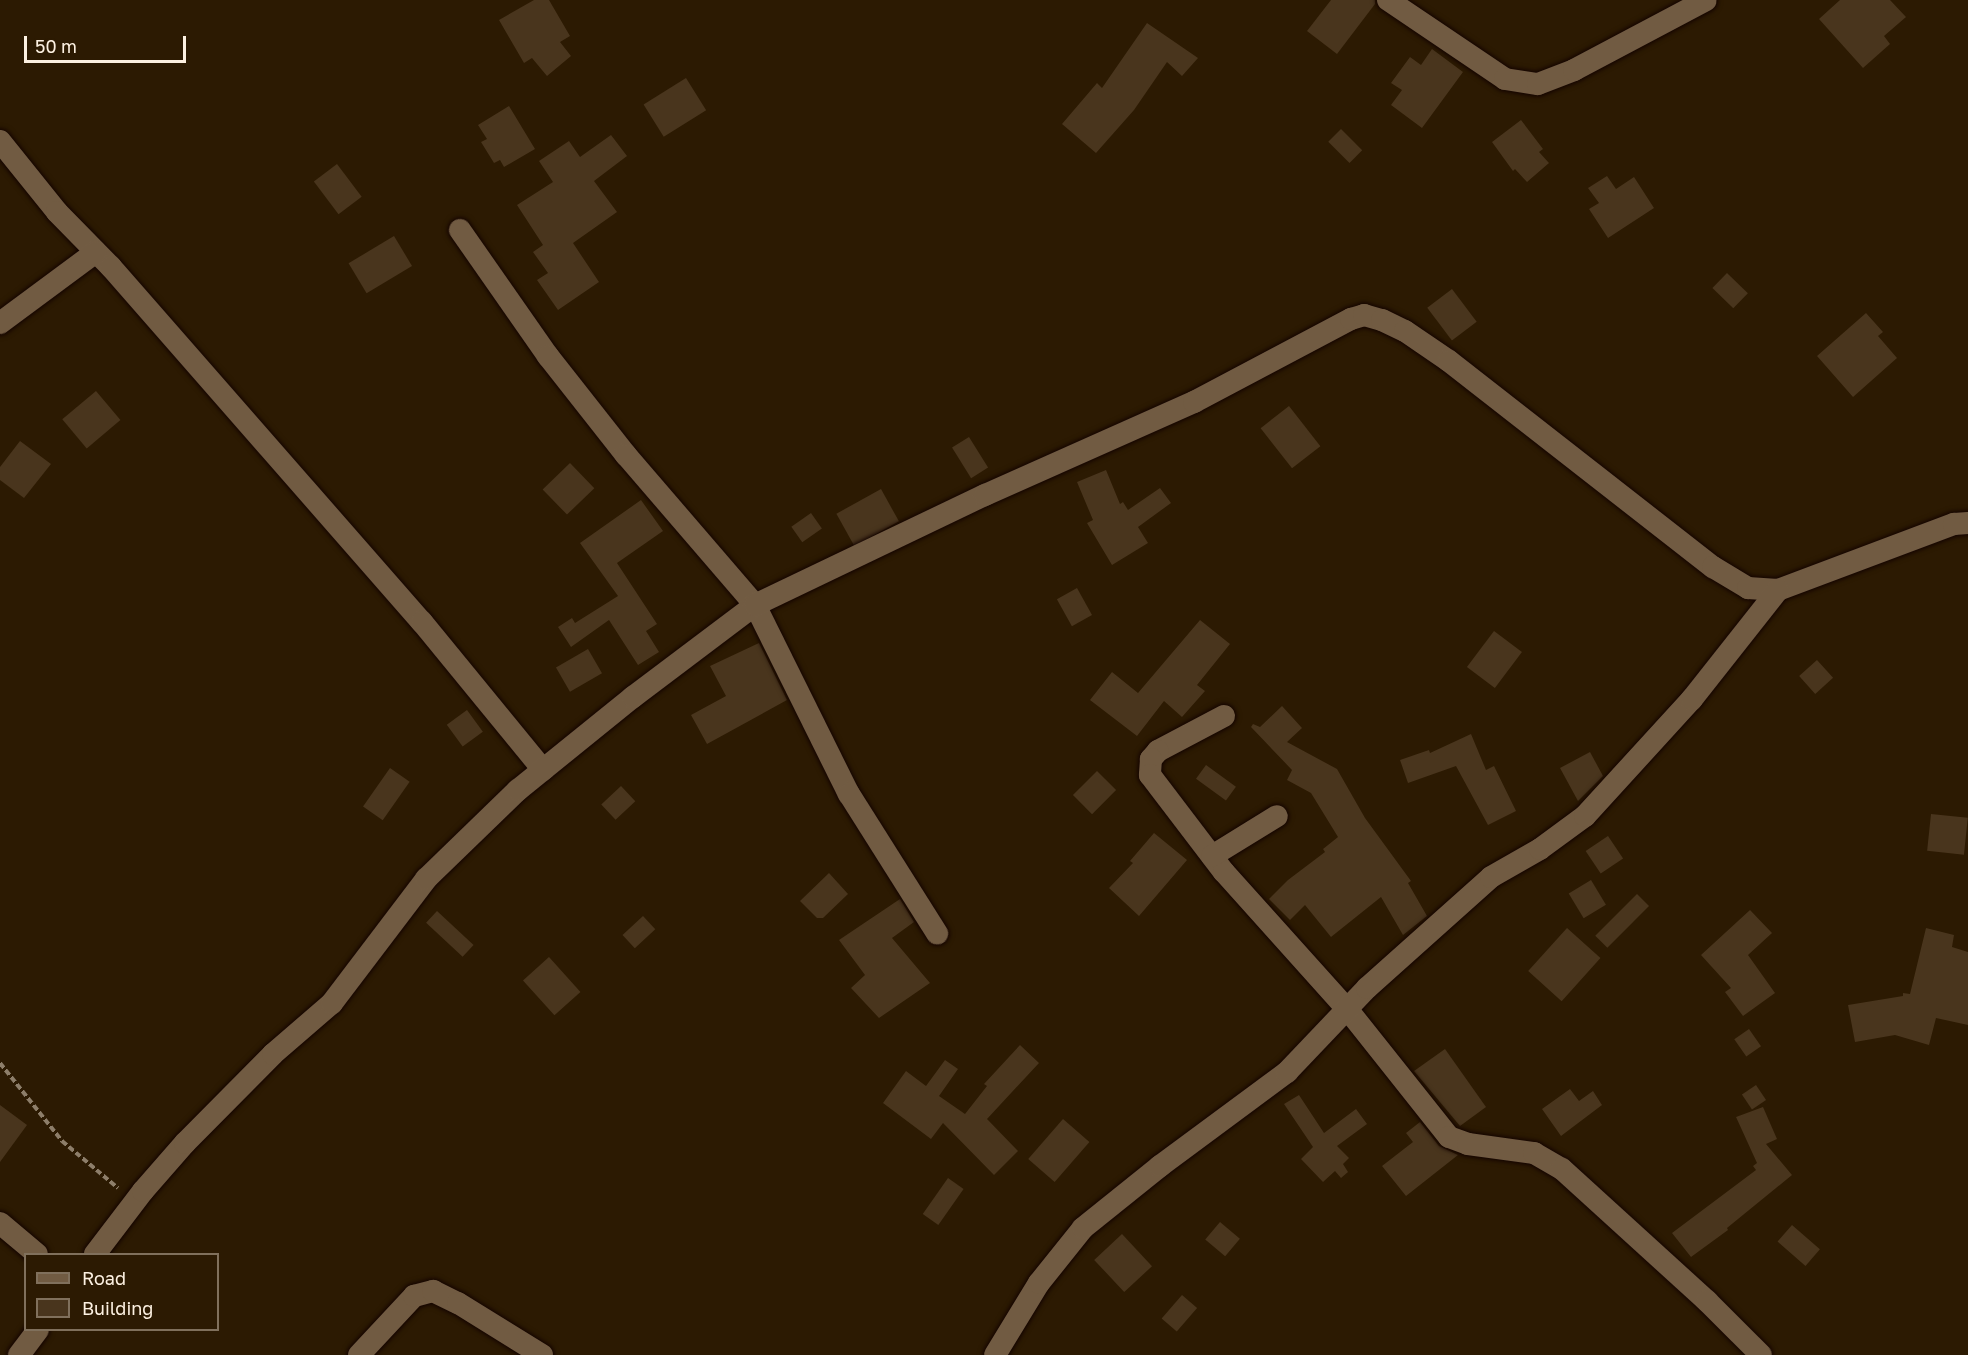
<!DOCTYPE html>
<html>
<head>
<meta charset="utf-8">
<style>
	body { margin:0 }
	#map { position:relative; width:1968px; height:1355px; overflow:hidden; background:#2c1a02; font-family:"Golos Text",sans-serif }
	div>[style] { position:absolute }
	.building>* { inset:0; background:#49351d; transform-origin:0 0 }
	.path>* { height:4px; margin-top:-2px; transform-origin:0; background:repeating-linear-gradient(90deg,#8d7e6a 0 6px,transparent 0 9px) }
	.roads { filter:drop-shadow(0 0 2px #140400) drop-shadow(0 0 2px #140400) }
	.street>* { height:22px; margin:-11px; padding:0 11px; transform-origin:11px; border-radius:11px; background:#715b42 }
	span { translate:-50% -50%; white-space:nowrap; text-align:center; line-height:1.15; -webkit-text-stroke:6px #2c1a02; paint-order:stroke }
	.legend { position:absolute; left:24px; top:1253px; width:195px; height:78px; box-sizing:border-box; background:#2c1a02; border:2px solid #80705c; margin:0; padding:8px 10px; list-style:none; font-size:18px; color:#fdf1e2 }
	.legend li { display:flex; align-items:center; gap:12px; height:30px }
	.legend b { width:30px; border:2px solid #80705c }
	.scale { position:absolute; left:24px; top:36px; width:162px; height:27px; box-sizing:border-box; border:3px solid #fdf1e2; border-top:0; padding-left:8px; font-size:18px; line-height:21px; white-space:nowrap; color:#fdf1e2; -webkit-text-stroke:4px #2c1a02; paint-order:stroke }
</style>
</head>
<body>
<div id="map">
	<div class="building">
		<i style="clip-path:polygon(534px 0,549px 0,570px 36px,560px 42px,571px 56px,547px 76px,532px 58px,524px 63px,499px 20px)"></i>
		<i style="clip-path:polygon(1331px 0,1375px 0,1375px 4px,1337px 54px,1307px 31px)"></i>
		<i style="clip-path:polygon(1840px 0,1890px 0,1906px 17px,1884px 36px,1890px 44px,1863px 68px,1819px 19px)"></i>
		<i style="clip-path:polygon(1147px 23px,1198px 58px,1182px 76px,1167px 62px,1134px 110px,1096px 153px,1062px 124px,1097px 83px,1102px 88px)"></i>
		<i style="clip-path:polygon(1432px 49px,1463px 72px,1422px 128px,1391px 105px,1402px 90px,1391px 83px,1410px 57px,1421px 65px)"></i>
		<i style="left:686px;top:78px;width:38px;height:50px;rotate:58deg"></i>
		<i style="clip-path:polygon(509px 106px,535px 149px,504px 167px,500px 160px,494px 163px,481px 142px,487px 139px,478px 125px)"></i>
		<i style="clip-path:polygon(1521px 120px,1543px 149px,1539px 152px,1549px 163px,1527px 182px,1515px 169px,1513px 171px,1492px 142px)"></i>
		<i style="left:1341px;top:129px;width:30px;height:18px;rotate:45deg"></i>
		<i style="clip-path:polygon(611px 135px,627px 156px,594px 181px,617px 212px,573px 243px,599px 282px,558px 310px,537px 280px,548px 273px,533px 252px,543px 245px,517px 205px,553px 182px,539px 161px,569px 141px,580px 157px)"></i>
		<i style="left:337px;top:164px;width:41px;height:29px;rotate:53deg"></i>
		<i style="clip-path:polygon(1607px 176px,1616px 189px,1634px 177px,1654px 208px,1608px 238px,1589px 209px,1599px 203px,1588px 188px)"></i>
		<i style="left:394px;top:236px;width:35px;height:53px;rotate:59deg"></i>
		<i style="left:1727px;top:273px;width:29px;height:21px;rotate:44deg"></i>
		<i style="left:1452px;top:289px;width:41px;height:31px;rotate:53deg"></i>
		<i style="clip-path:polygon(1866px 313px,1883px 332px,1878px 336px,1897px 358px,1853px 397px,1817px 356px)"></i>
		<i style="left:96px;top:391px;width:38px;height:44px;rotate:50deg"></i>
		<i style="left:1289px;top:406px;width:51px;height:36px;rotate:52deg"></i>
		<i style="left:969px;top:437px;width:36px;height:20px;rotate:58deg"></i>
		<i style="clip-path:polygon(20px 441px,51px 464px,24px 498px,0 480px,0 467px)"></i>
		<i style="left:570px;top:463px;width:35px;height:38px;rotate:46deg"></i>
		<i style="clip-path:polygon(1106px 470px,1120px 504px,1123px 502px,1128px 510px,1160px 488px,1171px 503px,1138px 527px,1148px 543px,1112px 565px,1087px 523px,1093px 520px,1077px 482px)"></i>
		<i style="left:881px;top:489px;width:37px;height:51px;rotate:61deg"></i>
		<i style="clip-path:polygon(641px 500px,663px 531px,617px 563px,657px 624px,646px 631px,659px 652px,638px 665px,609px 620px,571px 647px,558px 627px,572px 618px,575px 623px,618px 596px,580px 543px)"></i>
		<i style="left:811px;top:513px;width:19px;height:24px;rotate:55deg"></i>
		<i style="left:1077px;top:588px;width:31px;height:23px;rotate:61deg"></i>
		<i style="clip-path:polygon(1200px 620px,1230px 644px,1197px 685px,1205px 691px,1182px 717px,1164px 701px,1137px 736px,1090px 700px,1112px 672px,1138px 693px)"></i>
		<i style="left:1494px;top:631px;width:35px;height:45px;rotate:37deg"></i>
		<i style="clip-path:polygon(759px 643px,787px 700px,707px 744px,691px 715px,726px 696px,710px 666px)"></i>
		<i style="left:588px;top:649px;width:28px;height:37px;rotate:60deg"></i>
		<i style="left:1817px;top:660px;width:24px;height:24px;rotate:48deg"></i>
		<i style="clip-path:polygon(1282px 706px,1302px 728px,1287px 742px,1337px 769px,1365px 818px,1411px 881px,1408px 883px,1427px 916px,1403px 935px,1381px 897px,1331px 937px,1305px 905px,1290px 920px,1269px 899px,1288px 880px,1325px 852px,1323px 849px,1338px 837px,1311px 793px,1287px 780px,1292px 770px,1251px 727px,1253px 724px,1260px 727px)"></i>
		<i style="left:467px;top:710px;width:27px;height:25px;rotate:54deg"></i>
		<i style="clip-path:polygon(1471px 734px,1486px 770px,1494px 766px,1516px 811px,1488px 825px,1456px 766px,1408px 783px,1400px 760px,1429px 750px,1430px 753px)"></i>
		<i style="clip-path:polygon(1590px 752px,1603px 776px,1578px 801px,1560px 768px)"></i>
		<i style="left:1206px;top:765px;width:37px;height:17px;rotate:36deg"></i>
		<i style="left:390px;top:768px;width:24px;height:47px;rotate:35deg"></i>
		<i style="left:1097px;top:771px;width:27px;height:34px;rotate:45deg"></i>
		<i style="left:621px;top:786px;width:21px;height:27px;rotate:47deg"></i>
		<i style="left:1931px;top:814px;width:37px;height:37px;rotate:6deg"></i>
		<i style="clip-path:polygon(1154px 833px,1187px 860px,1139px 916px,1109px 888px,1133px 863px,1130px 861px)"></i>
		<i style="left:1608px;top:836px;width:27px;height:27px;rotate:56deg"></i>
		<i style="clip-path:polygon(829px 873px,848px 894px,823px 918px,817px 918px,800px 901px)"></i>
		<i style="left:1591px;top:880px;width:29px;height:26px;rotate:59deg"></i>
		<i style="left:1637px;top:894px;width:17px;height:59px;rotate:45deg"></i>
		<i style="clip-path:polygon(900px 899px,914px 922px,892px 938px,930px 983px,879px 1018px,851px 988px,865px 975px,839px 940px)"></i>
		<i style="clip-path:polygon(1750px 910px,1772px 933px,1748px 955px,1775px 993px,1743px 1016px,1725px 992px,1731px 988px,1701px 955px)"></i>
		<i style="left:437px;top:911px;width:50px;height:16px;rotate:43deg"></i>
		<i style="left:643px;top:916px;width:18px;height:28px;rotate:47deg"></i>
		<i style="left:1567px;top:928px;width:45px;height:58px;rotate:42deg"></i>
		<i style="clip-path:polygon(1926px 928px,1954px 935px,1952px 947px,1968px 952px,1968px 1025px,1936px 1018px,1929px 1045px,1895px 1035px,1855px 1042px,1848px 1005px,1903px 996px,1903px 993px,1910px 994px)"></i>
		<i style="left:549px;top:957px;width:47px;height:35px;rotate:48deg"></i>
		<i style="left:1749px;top:1029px;width:21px;height:18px;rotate:55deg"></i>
		<i style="clip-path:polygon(1020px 1045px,1039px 1063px,987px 1119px,1018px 1151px,994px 1175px,943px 1123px,931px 1139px,883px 1103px,906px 1071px,926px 1086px,945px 1060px,958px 1069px,939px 1096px,965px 1114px,987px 1086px,984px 1084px)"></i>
		<i style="clip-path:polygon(1445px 1049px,1486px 1107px,1460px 1126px,1414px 1071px)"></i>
		<i style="left:1756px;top:1085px;width:18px;height:17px;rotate:56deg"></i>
		<i style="clip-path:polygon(1570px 1089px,1579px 1101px,1593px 1091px,1602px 1105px,1561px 1136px,1542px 1109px)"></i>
		<i style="clip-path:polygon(1299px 1095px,1324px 1133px,1356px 1109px,1367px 1124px,1337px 1146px,1349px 1158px,1343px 1164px,1348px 1172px,1341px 1178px,1335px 1171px,1323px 1182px,1301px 1159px,1313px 1147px,1284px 1104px)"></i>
		<i style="clip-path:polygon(0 1105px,27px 1125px,0 1162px)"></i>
		<i style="clip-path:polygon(1763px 1107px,1777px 1139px,1766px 1144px,1792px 1175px,1727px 1228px,1728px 1230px,1691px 1257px,1672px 1233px,1756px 1170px,1753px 1166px,1757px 1163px,1736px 1117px)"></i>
		<i style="left:1063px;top:1119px;width:35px;height:53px;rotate:41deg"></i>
		<i style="clip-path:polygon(1420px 1122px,1439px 1146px,1458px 1155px,1406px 1196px,1382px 1166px,1413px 1142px,1406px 1133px)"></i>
		<i style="left:948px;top:1178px;width:19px;height:44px;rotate:35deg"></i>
		<i style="left:1220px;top:1222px;width:26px;height:23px;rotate:40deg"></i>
		<i style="left:1792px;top:1225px;width:37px;height:22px;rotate:41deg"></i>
		<i style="left:1122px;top:1234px;width:44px;height:38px;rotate:47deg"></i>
		<i style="left:1182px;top:1295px;width:20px;height:31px;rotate:41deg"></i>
	</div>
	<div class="path">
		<i style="left:0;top:1063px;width:100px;rotate:51.5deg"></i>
		<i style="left:62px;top:1141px;width:73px;rotate:40deg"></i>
	</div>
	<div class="roads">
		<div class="street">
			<i style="left:1388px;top:0;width:141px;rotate:34deg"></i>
			<i style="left:1505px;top:79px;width:33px;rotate:9deg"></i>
			<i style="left:1538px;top:84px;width:39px;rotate:-21deg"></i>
			<i style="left:1574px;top:70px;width:149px;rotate:-27.9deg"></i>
			<i style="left:0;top:141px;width:91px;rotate:51.2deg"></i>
			<i style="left:57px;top:212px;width:77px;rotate:45.5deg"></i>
			<i style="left:111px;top:267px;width:472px;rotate:48.8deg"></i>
			<i style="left:422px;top:622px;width:191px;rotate:50.7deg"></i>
			<i style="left:460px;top:230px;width:154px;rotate:55.1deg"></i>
			<i style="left:548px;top:356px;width:126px;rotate:51.8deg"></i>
			<i style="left:626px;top:455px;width:198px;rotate:49.3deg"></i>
			<i style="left:755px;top:605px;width:211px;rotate:63.6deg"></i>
			<i style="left:849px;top:794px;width:165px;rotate:57.7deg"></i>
			<i style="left:0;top:323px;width:119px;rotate:-36.5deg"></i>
			<i style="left:1224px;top:716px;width:75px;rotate:152.1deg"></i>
			<i style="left:1158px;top:751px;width:11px;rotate:131deg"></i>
			<i style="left:1151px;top:759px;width:16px;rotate:94deg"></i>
			<i style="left:1150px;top:775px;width:122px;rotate:52.7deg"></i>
			<i style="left:1224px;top:872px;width:186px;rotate:48.1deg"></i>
			<i style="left:1348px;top:1010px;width:162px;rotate:51.5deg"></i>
			<i style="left:1449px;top:1137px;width:20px;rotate:20deg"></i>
			<i style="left:1468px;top:1144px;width:67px;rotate:7.8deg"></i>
			<i style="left:1534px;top:1153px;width:32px;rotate:30deg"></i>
			<i style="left:1562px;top:1169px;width:196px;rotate:42.3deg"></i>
			<i style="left:1707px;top:1301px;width:76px;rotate:45deg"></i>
			<i style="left:1212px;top:856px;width:76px;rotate:-31.6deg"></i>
			<i style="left:0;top:1223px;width:48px;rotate:40deg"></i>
			<i style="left:95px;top:1254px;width:79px;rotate:-52.7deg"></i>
			<i style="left:143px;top:1191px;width:64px;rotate:-48.8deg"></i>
			<i style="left:185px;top:1143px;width:125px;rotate:-45.3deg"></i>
			<i style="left:273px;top:1054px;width:78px;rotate:-40.8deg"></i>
			<i style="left:332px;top:1003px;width:156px;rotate:-52.8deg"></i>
			<i style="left:426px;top:879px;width:128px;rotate:-44.1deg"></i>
			<i style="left:518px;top:790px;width:148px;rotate:-39deg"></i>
			<i style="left:633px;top:697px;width:153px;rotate:-37deg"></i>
			<i style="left:755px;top:605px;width:255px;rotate:-25.6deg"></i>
			<i style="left:985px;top:495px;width:229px;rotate:-24deg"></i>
			<i style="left:1194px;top:402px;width:178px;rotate:-27.9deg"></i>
			<i style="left:1351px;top:319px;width:14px;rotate:-17deg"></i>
			<i style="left:1364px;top:315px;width:19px;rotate:16deg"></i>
			<i style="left:1382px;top:320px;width:25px;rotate:26deg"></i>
			<i style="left:1405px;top:331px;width:53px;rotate:34.3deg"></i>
			<i style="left:1449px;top:361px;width:335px;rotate:38deg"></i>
			<i style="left:1713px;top:567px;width:41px;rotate:31deg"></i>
			<i style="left:1748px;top:588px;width:30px;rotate:4deg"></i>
			<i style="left:1778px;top:590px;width:188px;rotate:-20.6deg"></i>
			<i style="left:1954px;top:524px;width:14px;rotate:-4deg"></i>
			<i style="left:19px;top:1355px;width:31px;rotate:-53deg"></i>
			<i style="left:359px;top:1355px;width:81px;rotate:-47deg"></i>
			<i style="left:414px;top:1296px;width:20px;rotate:-15deg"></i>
			<i style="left:433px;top:1291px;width:28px;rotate:26deg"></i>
			<i style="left:458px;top:1303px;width:99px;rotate:31.8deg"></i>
			<i style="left:995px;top:1355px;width:84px;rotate:-58.6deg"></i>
			<i style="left:1039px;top:1283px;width:70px;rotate:-51.3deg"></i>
			<i style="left:1083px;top:1228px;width:99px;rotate:-38.8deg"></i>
			<i style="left:1160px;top:1166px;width:158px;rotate:-36.5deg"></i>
			<i style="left:1287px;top:1072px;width:116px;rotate:-46.4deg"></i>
			<i style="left:1367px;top:988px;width:166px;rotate:-41.8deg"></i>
			<i style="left:1491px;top:877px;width:56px;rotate:-29.7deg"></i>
			<i style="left:1540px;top:849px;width:56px;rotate:-36.3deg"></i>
			<i style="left:1585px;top:816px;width:159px;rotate:-47.6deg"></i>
			<i style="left:1692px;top:699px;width:139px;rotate:-51.7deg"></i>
		</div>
	</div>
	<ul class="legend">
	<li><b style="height:8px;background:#715b42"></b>Road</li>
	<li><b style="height:16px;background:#49351d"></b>Building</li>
	</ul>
	<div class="scale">50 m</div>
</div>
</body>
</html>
